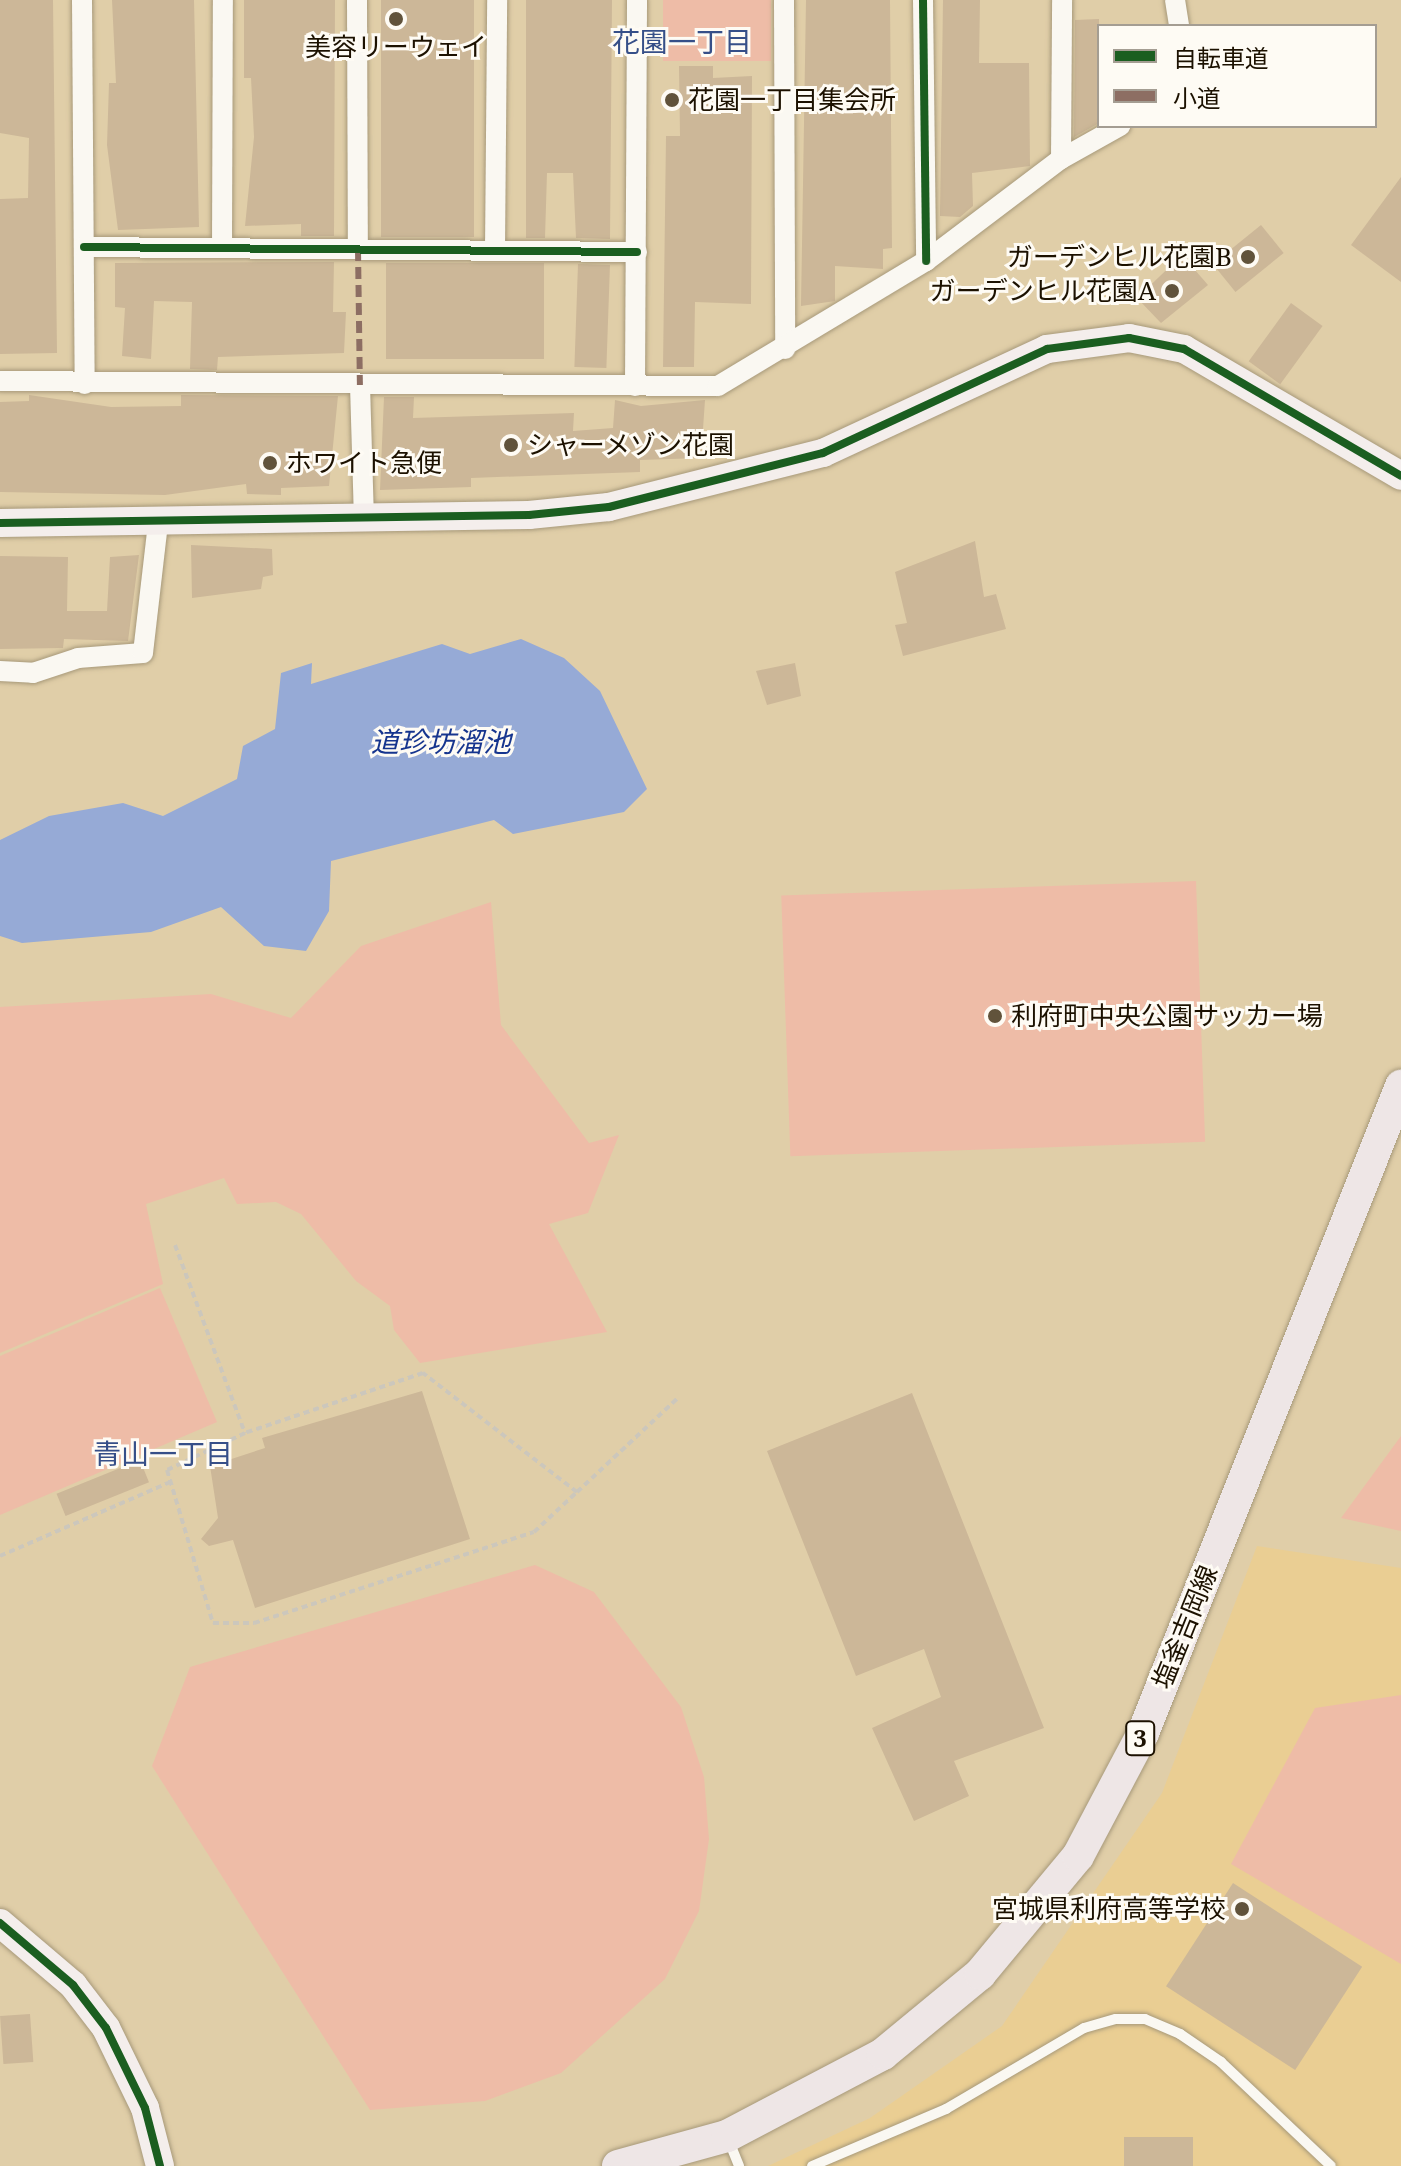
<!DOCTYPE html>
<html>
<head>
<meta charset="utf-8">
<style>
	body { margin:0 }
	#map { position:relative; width:1401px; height:2166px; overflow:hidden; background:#e0cea8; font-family:"Noto Serif","Noto Sans JP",serif }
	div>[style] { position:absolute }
	.built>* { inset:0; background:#eace93 }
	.green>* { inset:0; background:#eebca7; transform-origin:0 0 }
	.water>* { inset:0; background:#96aad6 }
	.building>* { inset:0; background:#ccb798; transform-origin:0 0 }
	.path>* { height:4px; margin-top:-2px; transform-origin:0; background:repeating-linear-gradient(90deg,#ccc7bc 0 6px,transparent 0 10px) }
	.roads { filter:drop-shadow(0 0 2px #a7997a) drop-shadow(0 0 2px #a7997a) }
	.lane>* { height:10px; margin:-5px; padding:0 5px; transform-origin:5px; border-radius:5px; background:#faf8f2 }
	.street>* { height:20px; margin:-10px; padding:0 10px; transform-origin:10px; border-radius:10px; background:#faf8f2 }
	.secondary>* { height:28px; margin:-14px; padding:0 14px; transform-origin:14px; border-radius:14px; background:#f4eeec }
	.primary>* { height:32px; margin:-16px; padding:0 16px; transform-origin:16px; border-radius:16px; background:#eee6e6 }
	.quiet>* { height:6px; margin-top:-3px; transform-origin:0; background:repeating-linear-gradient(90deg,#8d6e63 0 12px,transparent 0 18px) }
	.cycleway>* { height:8px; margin:-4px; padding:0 4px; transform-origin:4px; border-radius:4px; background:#1b5e20 }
	.dots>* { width:22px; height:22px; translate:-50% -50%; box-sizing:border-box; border:4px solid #fefbf4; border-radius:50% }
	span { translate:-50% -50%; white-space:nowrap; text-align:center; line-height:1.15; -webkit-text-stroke:6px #fefbf4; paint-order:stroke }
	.shield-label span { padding:2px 6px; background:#fefbf4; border:2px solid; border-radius:6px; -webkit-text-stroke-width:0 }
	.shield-label { font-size:24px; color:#1c1100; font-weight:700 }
	.poi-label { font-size:26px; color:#1c1100 }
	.left { translate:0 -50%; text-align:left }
	.right { translate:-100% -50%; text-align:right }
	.street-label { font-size:26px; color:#1c1100 }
	.neighbourhood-label { font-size:28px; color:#364f88 }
	.water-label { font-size:28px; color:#16358e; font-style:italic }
	.legend { position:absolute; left:1097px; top:24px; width:280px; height:104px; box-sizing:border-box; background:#fefbf4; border:2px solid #a49d92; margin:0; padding:10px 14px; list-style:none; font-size:24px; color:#1c1100 }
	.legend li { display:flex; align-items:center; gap:16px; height:40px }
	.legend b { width:40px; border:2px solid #a49d92 }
</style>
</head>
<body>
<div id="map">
	<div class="built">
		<i style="clip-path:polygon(1257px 1546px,1401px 1568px,1401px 2166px,768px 2166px,870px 2118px,1002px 2026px,1162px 1793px)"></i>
	</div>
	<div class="green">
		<i style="left:663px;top:0;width:108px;height:61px"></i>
		<i style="left:1196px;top:881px;width:261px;height:415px;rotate:88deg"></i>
		<i style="clip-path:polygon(491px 902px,501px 1025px,589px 1143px,619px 1135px,588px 1213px,549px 1224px,607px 1332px,420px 1363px,394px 1330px,390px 1306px,356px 1281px,301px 1214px,276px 1202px,237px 1204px,224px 1178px,146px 1204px,163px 1284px,0 1353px,0 1007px,211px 994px,291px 1018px,361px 946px)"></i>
		<i style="clip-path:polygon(160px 1288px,217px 1422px,0 1515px,0 1356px)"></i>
		<i style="clip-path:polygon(1401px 1436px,1401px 1531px,1341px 1518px)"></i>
		<i style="clip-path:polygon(535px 1565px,594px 1592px,681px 1707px,704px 1777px,709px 1839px,699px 1911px,665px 1979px,561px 2073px,485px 2101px,370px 2110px,152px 1766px,190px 1667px)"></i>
		<i style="clip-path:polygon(1401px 1695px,1401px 1964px,1231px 1864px,1315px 1708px)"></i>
	</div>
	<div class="water">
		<i style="clip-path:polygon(521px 639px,564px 658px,600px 691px,647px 789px,624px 812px,513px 834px,494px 820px,331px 861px,329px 911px,306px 951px,264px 946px,221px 907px,151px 932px,22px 943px,0 936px,0 840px,49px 816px,123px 803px,163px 816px,237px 779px,243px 746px,275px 729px,281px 673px,312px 663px,311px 684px,442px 644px,470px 654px)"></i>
	</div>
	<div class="building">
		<i style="clip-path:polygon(0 0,53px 0,57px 353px,0 354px,0 199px,28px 198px,29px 138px,0 133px)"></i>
		<i style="clip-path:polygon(112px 0,194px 0,199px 227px,118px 230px,107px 145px,109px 83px,116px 83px)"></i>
		<i style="clip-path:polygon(244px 0,335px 0,334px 236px,301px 236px,301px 224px,245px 226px,254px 137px,251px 78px,244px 78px)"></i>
		<i style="left:381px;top:0;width:93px;height:237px"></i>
		<i style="clip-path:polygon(526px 0,612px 0,610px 239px,576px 238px,573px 173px,547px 173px,545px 238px,526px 238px)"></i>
		<i style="clip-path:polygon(806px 0,890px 0,892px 248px,883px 249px,883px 269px,835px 266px,835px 301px,801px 306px)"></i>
		<i style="clip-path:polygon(943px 0,980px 0,979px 63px,1029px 63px,1030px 166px,972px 173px,973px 206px,960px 217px,940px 216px)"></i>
		<i style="clip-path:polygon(1099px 19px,1099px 123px,1074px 137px,1075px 20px)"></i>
		<i style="clip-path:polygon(679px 66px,713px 66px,713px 78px,752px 76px,751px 304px,695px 302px,694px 367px,663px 367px,666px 136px,680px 136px)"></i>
		<i style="clip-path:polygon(1401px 177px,1401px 282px,1351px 245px)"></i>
		<i style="left:1261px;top:225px;width:36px;height:62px;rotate:51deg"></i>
		<i style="clip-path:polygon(1182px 255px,1208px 285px,1161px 323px,1137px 298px)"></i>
		<i style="clip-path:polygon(334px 262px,333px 312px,346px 312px,344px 353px,218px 357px,217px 370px,190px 369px,192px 302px,154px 301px,151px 359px,122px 356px,125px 308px,115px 307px,115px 263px)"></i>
		<i style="left:386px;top:263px;width:158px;height:96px"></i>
		<i style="left:578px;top:264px;width:32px;height:103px;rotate:2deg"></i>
		<i style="left:1291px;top:303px;width:39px;height:72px;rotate:36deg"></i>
		<i style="clip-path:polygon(29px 395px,111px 407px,181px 406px,181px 395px,338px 396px,329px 486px,281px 488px,281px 495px,247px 494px,246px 484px,165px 495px,0 492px,0 402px,29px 401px)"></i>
		<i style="clip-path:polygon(384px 397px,414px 397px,413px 418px,574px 413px,573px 431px,613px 428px,615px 400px,641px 406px,705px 400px,701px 458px,640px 460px,640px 472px,471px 478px,471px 487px,380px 490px)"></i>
		<i style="clip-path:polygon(975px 541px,984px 597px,996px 594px,1006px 629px,903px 656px,895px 625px,907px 623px,895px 572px)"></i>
		<i style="clip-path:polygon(191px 545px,272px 549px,273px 575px,263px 577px,261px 589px,192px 598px)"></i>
		<i style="clip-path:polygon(139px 555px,128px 641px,64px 639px,63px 648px,0 649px,0 556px,68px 557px,67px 611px,107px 611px,110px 557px)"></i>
		<i style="clip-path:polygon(795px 663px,801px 696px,767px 705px,756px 671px)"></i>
		<i style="clip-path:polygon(422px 1391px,470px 1539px,255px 1608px,233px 1540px,209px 1546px,201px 1539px,218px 1518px,210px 1466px,265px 1448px,262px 1438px)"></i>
		<i style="clip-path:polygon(912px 1393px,1044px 1728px,954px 1761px,969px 1796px,914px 1821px,872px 1728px,941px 1697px,924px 1649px,856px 1676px,767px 1451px)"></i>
		<i style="left:140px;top:1460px;width:24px;height:90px;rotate:68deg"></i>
		<i style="left:1233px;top:1883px;width:154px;height:123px;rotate:33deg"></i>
		<i style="left:30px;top:2014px;width:48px;height:30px;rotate:86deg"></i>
		<i style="left:1124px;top:2137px;width:69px;height:29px"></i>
	</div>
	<div class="path">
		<i style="left:175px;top:1245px;width:201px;rotate:69.6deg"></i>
		<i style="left:577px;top:1492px;width:195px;rotate:-142.3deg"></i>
		<i style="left:423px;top:1373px;width:188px;rotate:161.4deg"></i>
		<i style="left:245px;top:1433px;width:86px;rotate:154.6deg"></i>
		<i style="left:167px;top:1470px;width:160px;rotate:73.3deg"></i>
		<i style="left:213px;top:1623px;width:41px"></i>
		<i style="left:254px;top:1623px;width:294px;rotate:-18deg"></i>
		<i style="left:534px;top:1532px;width:59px;rotate:-42.9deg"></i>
		<i style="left:577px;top:1492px;width:139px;rotate:-43deg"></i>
		<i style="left:0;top:1556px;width:185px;rotate:-23.5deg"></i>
	</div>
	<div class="roads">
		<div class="lane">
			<i style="left:729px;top:2141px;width:27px;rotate:68deg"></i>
			<i style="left:812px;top:2166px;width:146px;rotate:-23deg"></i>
			<i style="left:946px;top:2109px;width:160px;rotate:-30.4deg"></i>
			<i style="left:1084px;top:2028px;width:33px;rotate:-16deg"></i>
			<i style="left:1116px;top:2019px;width:29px"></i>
			<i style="left:1145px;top:2019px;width:38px;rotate:23deg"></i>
			<i style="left:1180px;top:2034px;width:50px;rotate:34.3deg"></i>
			<i style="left:1221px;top:2062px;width:151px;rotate:43.4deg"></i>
		</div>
		<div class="street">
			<i style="left:82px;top:0;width:384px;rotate:89.6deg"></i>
			<i style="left:357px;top:0;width:249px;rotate:89.8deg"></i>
			<i style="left:784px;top:0;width:349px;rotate:89.8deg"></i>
			<i style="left:923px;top:0;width:261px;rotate:89.3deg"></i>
			<i style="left:1175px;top:0;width:26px;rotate:81deg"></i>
			<i style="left:1061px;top:159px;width:159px;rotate:-89.6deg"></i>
			<i style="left:84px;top:247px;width:553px;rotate:0.52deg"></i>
			<i style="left:222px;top:248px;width:248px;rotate:-89.8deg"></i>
			<i style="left:495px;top:250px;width:250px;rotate:-89.5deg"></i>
			<i style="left:0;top:381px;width:718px;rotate:0.4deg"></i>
			<i style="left:718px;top:386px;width:243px;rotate:-31deg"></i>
			<i style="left:926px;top:261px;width:169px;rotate:-37.1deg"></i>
			<i style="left:1061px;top:159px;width:68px;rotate:-29.2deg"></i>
			<i style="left:360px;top:385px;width:133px;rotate:88.3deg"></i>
			<i style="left:635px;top:386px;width:386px;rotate:-89.7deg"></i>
			<i style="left:0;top:671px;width:33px;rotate:3deg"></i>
			<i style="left:33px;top:673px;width:47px;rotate:-18.4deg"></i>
			<i style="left:78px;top:658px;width:65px;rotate:-4.4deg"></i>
			<i style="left:143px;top:653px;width:131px;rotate:-83.4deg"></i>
		</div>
		<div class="secondary">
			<i style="left:0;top:523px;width:529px;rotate:-0.87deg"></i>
			<i style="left:529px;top:515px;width:80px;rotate:-5.7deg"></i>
			<i style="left:609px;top:507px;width:221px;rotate:-14.2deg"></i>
			<i style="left:823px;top:453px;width:247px;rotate:-24.9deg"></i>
			<i style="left:1047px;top:349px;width:83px;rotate:-7.6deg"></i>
			<i style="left:1129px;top:338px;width:56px;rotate:11.3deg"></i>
			<i style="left:1184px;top:349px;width:251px;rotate:30.3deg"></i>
			<i style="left:0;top:1923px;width:96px;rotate:40.3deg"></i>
			<i style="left:73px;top:1985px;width:54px;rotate:52.5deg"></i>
			<i style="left:106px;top:2028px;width:89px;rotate:64deg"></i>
			<i style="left:145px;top:2108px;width:60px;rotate:75.5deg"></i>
		</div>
		<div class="primary">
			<i style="left:618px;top:2166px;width:113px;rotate:-15.4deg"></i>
			<i style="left:727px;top:2136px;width:176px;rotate:-27.7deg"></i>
			<i style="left:883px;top:2054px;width:126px;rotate:-39.5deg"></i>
			<i style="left:980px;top:1974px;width:153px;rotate:-50.3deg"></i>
			<i style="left:1078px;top:1856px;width:139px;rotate:-62.1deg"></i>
			<i style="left:1143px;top:1733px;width:697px;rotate:-68.26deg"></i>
		</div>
	</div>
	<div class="quiet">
		<i style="left:358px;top:249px;width:136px;rotate:89.2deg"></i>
	</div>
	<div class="cycleway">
		<i style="left:923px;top:0;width:261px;rotate:89.3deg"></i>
		<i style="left:84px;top:247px;width:553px;rotate:0.52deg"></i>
		<i style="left:0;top:523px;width:529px;rotate:-0.87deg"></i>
		<i style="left:529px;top:515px;width:80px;rotate:-5.7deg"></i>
		<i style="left:609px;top:507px;width:221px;rotate:-14.2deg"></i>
		<i style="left:823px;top:453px;width:247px;rotate:-24.9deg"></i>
		<i style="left:1047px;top:349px;width:83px;rotate:-7.6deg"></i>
		<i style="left:1129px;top:338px;width:56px;rotate:11.3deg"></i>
		<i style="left:1184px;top:349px;width:251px;rotate:30.3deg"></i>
		<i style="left:0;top:1923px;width:96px;rotate:40.3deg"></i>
		<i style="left:73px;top:1985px;width:54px;rotate:52.5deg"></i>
		<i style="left:106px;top:2028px;width:89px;rotate:64deg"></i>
		<i style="left:145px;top:2108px;width:60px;rotate:75.5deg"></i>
	</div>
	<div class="dots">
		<i style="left:396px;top:19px;background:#61533b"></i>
		<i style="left:672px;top:100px;background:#61533b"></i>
		<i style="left:1248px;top:257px;background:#61533b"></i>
		<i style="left:1172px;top:291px;background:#61533b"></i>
		<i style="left:511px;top:445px;background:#61533b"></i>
		<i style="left:270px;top:463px;background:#61533b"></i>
		<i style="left:995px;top:1016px;background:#61533b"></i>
		<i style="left:1242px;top:1909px;background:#61533b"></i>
	</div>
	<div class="shield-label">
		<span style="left:1140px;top:1738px">3</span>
	</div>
	<div class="poi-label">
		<span style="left:396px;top:47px">美容リーウェイ</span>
		<span class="left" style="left:688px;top:100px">花園一丁目集会所</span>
		<span class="right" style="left:1232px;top:257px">ガーデンヒル花園B</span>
		<span class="right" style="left:1156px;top:291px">ガーデンヒル花園A</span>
		<span class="left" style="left:527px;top:445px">シャーメゾン花園</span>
		<span class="left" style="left:286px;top:463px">ホワイト急便</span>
		<span class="left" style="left:1011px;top:1016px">利府町中央公園サッカー場</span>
		<span class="right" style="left:1226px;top:1909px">宮城県利府高等学校</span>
	</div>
	<div class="street-label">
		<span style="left:1185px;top:1627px;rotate:-68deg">塩釜吉岡線</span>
	</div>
	<div class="neighbourhood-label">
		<span style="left:682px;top:41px">花園一丁目</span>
		<span style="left:163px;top:1453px">青山一丁目</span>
	</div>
	<div class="water-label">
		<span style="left:441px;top:741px">道珍坊溜池</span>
	</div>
	<ul class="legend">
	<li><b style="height:10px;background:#1b5e20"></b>自転車道</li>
	<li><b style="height:10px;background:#8d6e63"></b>小道</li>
	</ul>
</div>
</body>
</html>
